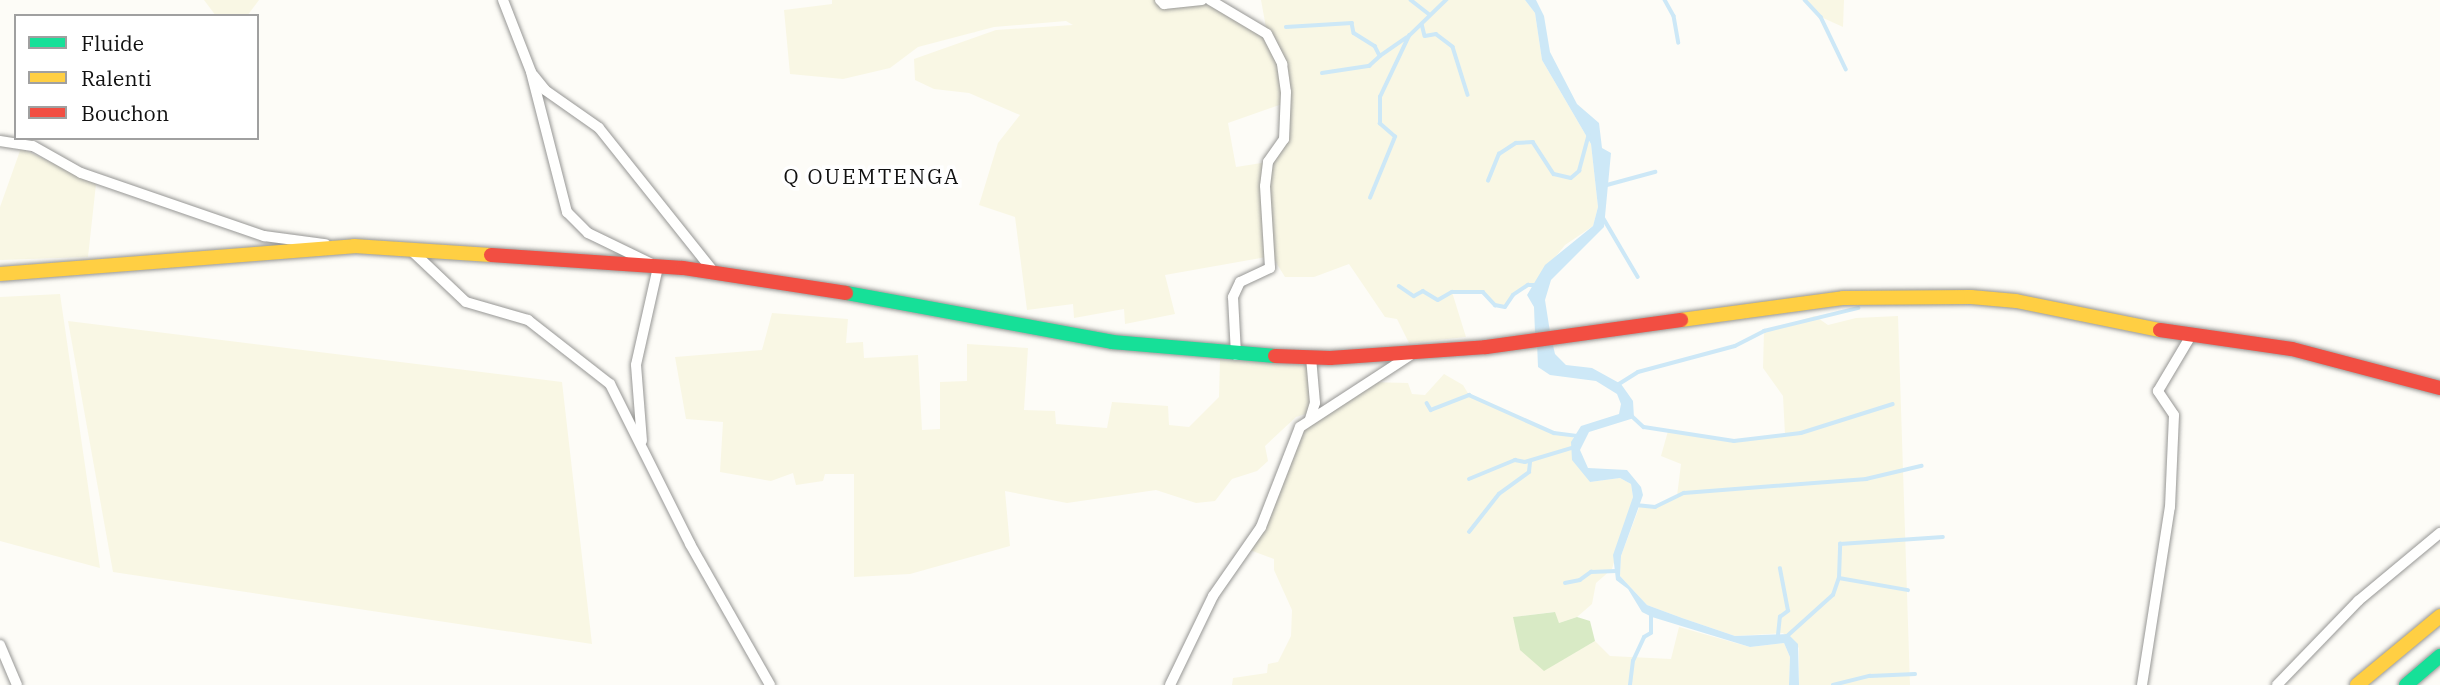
<!DOCTYPE html>
<html>
<head>
<meta charset="utf-8">
<style>
	body { margin:0 }
	#map { position:relative; width:2440px; height:685px; overflow:hidden; background:#fdfcf7; font-family:"IBM Plex Serif",serif }
	div>[style] { position:absolute }
	.farmland>* { inset:0; background:#f9f7e4 }
	.forest>* { inset:0; background:#d8eac5 }
	.water>* { inset:0; background:#cde8f7 }
	.stream>* { height:3.5px; margin:-1.75px; padding:0 1.75px; transform-origin:1.75px; border-radius:1.75px; background:#cde8f7 }
	.roads { filter:drop-shadow(0 0 2px #979795) drop-shadow(0 0 2px #979795) }
	.street>* { height:10px; margin:-5px; padding:0 5px; transform-origin:5px; border-radius:5px; background:#fffffe }
	.fast>* { height:14px; margin:-7px; padding:0 7px; transform-origin:7px; border-radius:7px; background:#16e098 }
	.slow>* { height:14px; margin:-7px; padding:0 7px; transform-origin:7px; border-radius:7px; background:#ffcf43 }
	.jam>* { height:14px; margin:-7px; padding:0 7px; transform-origin:7px; border-radius:7px; background:#f24e42 }
	span { translate:-50% -50%; white-space:nowrap; text-align:center; line-height:1.15; -webkit-text-stroke:7px #fff; paint-order:stroke }
	.quarter-label { font-size:21px; color:#111; letter-spacing:2px }
	.legend { position:absolute; left:14px; top:14px; width:245px; height:126px; box-sizing:border-box; background:#fff; border:2px solid #a0a0a0; margin:0; padding:9px 12px; list-style:none; font-size:21px; color:#111 }
	.legend li { display:flex; align-items:center; gap:14px; height:35px }
	.legend b { width:35px; border:2px solid #a0a0a0 }
</style>
</head>
<body>
<div id="map">
	<div class="farmland">
		<i style="clip-path:polygon(204px 0,259px 0,247px 16px,216px 16px)"></i>
		<i style="clip-path:polygon(evenodd,832px 0,1202px 0,1267px 33px,1261px 0,1525px 0,1535px 13px,1542px 60px,1591px 144px,1598px 207px,1593px 226px,1565px 245px,1533px 285px,1513px 295px,1505px 307px,1495px 305px,1483px 292px,1452px 292px,1466px 337px,1409px 343px,1397px 319px,1385px 317px,1349px 264px,1314px 277px,1285px 277px,1272px 256px,1165px 275px,1175px 314px,1125px 324px,1124px 309px,1074px 318px,1073px 304px,1027px 310px,1015px 217px,979px 205px,998px 143px,1020px 115px,969px 93px,934px 89px,915px 80px,914px 59px,996px 30px,1073px 25px,1066px 21px,994px 27px,918px 47px,890px 68px,843px 79px,790px 74px,784px 10px,832px 4px,832px 0,1285px 103px,1279px 148px,1268px 162px,1236px 167px,1228px 123px,1285px 103px)"></i>
		<i style="clip-path:polygon(1805px 0,1844px 0,1843px 27px,1821px 17px)"></i>
		<i style="clip-path:polygon(21px 148px,96px 184px,88px 257px,0 260px,0 207px)"></i>
		<i style="clip-path:polygon(60px 294px,100px 568px,0 541px,0 297px)"></i>
		<i style="clip-path:polygon(772px 313px,848px 319px,846px 343px,863px 342px,864px 358px,918px 355px,922px 430px,940px 429px,940px 382px,967px 381px,967px 344px,1028px 348px,1024px 410px,1055px 411px,1056px 424px,1107px 428px,1112px 402px,1168px 406px,1169px 425px,1189px 427px,1219px 397px,1220px 360px,1312px 363px,1312px 412px,1296px 417px,1265px 446px,1268px 461px,1257px 471px,1232px 479px,1215px 501px,1196px 503px,1156px 490px,1067px 503px,1005px 491px,1010px 546px,910px 574px,854px 577px,854px 474px,825px 474px,823px 481px,796px 485px,793px 473px,771px 481px,720px 472px,723px 422px,686px 419px,675px 357px,762px 350px)"></i>
		<i style="clip-path:polygon(1815px 316px,1828px 325px,1856px 318px,1898px 316px,1910px 685px,1799px 685px,1799px 648px,1783px 633px,1735px 636px,1682px 618px,1647px 605px,1620px 576px,1621px 556px,1640px 505px,1655px 507px,1677px 496px,1681px 464px,1661px 456px,1668px 431px,1734px 441px,1785px 435px,1783px 396px,1763px 368px,1764px 331px)"></i>
		<i style="clip-path:polygon(68px 321px,562px 382px,592px 644px,113px 572px)"></i>
		<i style="clip-path:polygon(1444px 374px,1463px 385px,1469px 395px,1554px 433px,1572px 435px,1590px 482px,1620px 478px,1631px 484px,1633px 497px,1612px 569px,1596px 583px,1592px 604px,1577px 617px,1559px 623px,1554px 612px,1514px 617px,1544px 670px,1595px 641px,1610px 656px,1671px 659px,1679px 627px,1750px 647px,1784px 643px,1790px 657px,1789px 685px,1232px 685px,1233px 678px,1267px 673px,1268px 664px,1278px 662px,1291px 636px,1292px 610px,1274px 570px,1274px 559px,1247px 549px,1300px 427px,1368px 382px,1408px 383px,1412px 394px,1425px 395px)"></i>
	</div>
	<div class="forest">
		<i style="clip-path:polygon(1555px 612px,1559px 623px,1577px 617px,1590px 621px,1595px 641px,1544px 671px,1520px 650px,1513px 617px)"></i>
	</div>
	<div class="water">
		<i style="clip-path:polygon(1525px 0,1536px 0,1544px 16px,1550px 52px,1577px 104px,1599px 123px,1602px 148px,1611px 153px,1604px 227px,1551px 280px,1545px 300px,1550px 332px,1535px 333px,1534px 307px,1527px 295px,1545px 265px,1593px 226px,1598px 207px,1591px 144px,1542px 60px,1535px 13px)"></i>
		<i style="clip-path:polygon(1552px 341px,1555px 354px,1566px 365px,1592px 368px,1621px 384px,1633px 401px,1634px 418px,1589px 432px,1580px 450px,1588px 468px,1627px 470px,1641px 487px,1643px 495px,1621px 556px,1620px 576px,1647px 605px,1682px 618px,1735px 636px,1788px 634px,1798px 644px,1799px 685px,1789px 685px,1790px 657px,1784px 643px,1750px 647px,1652px 617px,1642px 612px,1628px 589px,1616px 580px,1613px 555px,1633px 497px,1631px 484px,1620px 478px,1590px 482px,1572px 460px,1571px 442px,1581px 426px,1619px 414px,1621px 404px,1617px 394px,1596px 381px,1550px 375px,1538px 367px,1537px 342px)"></i>
	</div>
	<div class="stream">
		<i style="left:1411px;top:0;width:24px;rotate:38deg"></i>
		<i style="left:1665px;top:0;width:18px;rotate:61deg"></i>
		<i style="left:1674px;top:16px;width:27px;rotate:80deg"></i>
		<i style="left:1805px;top:0;width:23px;rotate:47deg"></i>
		<i style="left:1821px;top:17px;width:58px;rotate:64.3deg"></i>
		<i style="left:1422px;top:24px;width:12px;rotate:76deg"></i>
		<i style="left:1425px;top:36px;width:11px;rotate:-10deg"></i>
		<i style="left:1436px;top:34px;width:21px;rotate:37deg"></i>
		<i style="left:1453px;top:47px;width:50px;rotate:72.6deg"></i>
		<i style="left:1286px;top:27px;width:66px;rotate:-3.5deg"></i>
		<i style="left:1352px;top:23px;width:10px;rotate:79deg"></i>
		<i style="left:1354px;top:33px;width:25px;rotate:32deg"></i>
		<i style="left:1375px;top:46px;width:11px;rotate:63deg"></i>
		<i style="left:1380px;top:56px;width:32px;rotate:-35deg"></i>
		<i style="left:1322px;top:73px;width:48px;rotate:-8.5deg"></i>
		<i style="left:1369px;top:66px;width:15px;rotate:-42deg"></i>
		<i style="left:1488px;top:181px;width:29px;rotate:-68deg"></i>
		<i style="left:1499px;top:154px;width:20px;rotate:-33deg"></i>
		<i style="left:1516px;top:143px;width:17px;rotate:-3deg"></i>
		<i style="left:1533px;top:142px;width:38px;rotate:57deg"></i>
		<i style="left:1554px;top:174px;width:17px;rotate:13deg"></i>
		<i style="left:1571px;top:178px;width:11px;rotate:-41deg"></i>
		<i style="left:1579px;top:171px;width:38px;rotate:-75deg"></i>
		<i style="left:1607px;top:185px;width:50px;rotate:-15.2deg"></i>
		<i style="left:1370px;top:198px;width:66px;rotate:-67.7deg"></i>
		<i style="left:1395px;top:137px;width:20px;rotate:-139deg"></i>
		<i style="left:1380px;top:124px;width:27px;rotate:-90deg"></i>
		<i style="left:1380px;top:97px;width:68px;rotate:-64.6deg"></i>
		<i style="left:1409px;top:36px;width:52px;rotate:-44.2deg"></i>
		<i style="left:1604px;top:219px;width:67px;rotate:59.6deg"></i>
		<i style="left:1399px;top:286px;width:18px;rotate:34deg"></i>
		<i style="left:1414px;top:296px;width:10px;rotate:-29deg"></i>
		<i style="left:1423px;top:291px;width:17px;rotate:31deg"></i>
		<i style="left:1438px;top:300px;width:16px;rotate:-30deg"></i>
		<i style="left:1452px;top:292px;width:31px"></i>
		<i style="left:1483px;top:292px;width:18px;rotate:47deg"></i>
		<i style="left:1495px;top:305px;width:10px;rotate:11deg"></i>
		<i style="left:1505px;top:307px;width:14px;rotate:-56deg"></i>
		<i style="left:1513px;top:295px;width:18px;rotate:-34deg"></i>
		<i style="left:1528px;top:285px;width:8px"></i>
		<i style="left:1619px;top:384px;width:22px;rotate:-32deg"></i>
		<i style="left:1638px;top:372px;width:100px;rotate:-15deg"></i>
		<i style="left:1735px;top:346px;width:33px;rotate:-27deg"></i>
		<i style="left:1764px;top:331px;width:97px;rotate:-13.7deg"></i>
		<i style="left:1427px;top:403px;width:8px;rotate:60deg"></i>
		<i style="left:1431px;top:410px;width:41px;rotate:-21.5deg"></i>
		<i style="left:1469px;top:395px;width:93px;rotate:24.1deg"></i>
		<i style="left:1554px;top:433px;width:23px;rotate:7deg"></i>
		<i style="left:1632px;top:416px;width:16px;rotate:43deg"></i>
		<i style="left:1644px;top:427px;width:91px;rotate:8.8deg"></i>
		<i style="left:1734px;top:441px;width:67px;rotate:-6.8deg"></i>
		<i style="left:1801px;top:433px;width:96px;rotate:-17.5deg"></i>
		<i style="left:1469px;top:479px;width:50px;rotate:-22.4deg"></i>
		<i style="left:1515px;top:460px;width:10px;rotate:11deg"></i>
		<i style="left:1525px;top:462px;width:52px;rotate:-16.7deg"></i>
		<i style="left:1636px;top:505px;width:19px;rotate:6deg"></i>
		<i style="left:1655px;top:507px;width:32px;rotate:-26deg"></i>
		<i style="left:1684px;top:493px;width:183px;rotate:-4.4deg"></i>
		<i style="left:1866px;top:479px;width:57px;rotate:-13.3deg"></i>
		<i style="left:1469px;top:532px;width:48px;rotate:-51.7deg"></i>
		<i style="left:1499px;top:494px;width:37px;rotate:-36deg"></i>
		<i style="left:1529px;top:472px;width:10px;rotate:-84deg"></i>
		<i style="left:1839px;top:578px;width:34px;rotate:-88deg"></i>
		<i style="left:1840px;top:544px;width:103px;rotate:-3.9deg"></i>
		<i style="left:1565px;top:583px;width:15px;rotate:-11deg"></i>
		<i style="left:1580px;top:580px;width:14px;rotate:-36deg"></i>
		<i style="left:1591px;top:572px;width:25px;rotate:-2deg"></i>
		<i style="left:1778px;top:635px;width:18px;rotate:-84deg"></i>
		<i style="left:1780px;top:617px;width:10px;rotate:-37deg"></i>
		<i style="left:1788px;top:611px;width:43px;rotate:-100.8deg"></i>
		<i style="left:1785px;top:638px;width:64px;rotate:-41.9deg"></i>
		<i style="left:1833px;top:595px;width:18px;rotate:-71deg"></i>
		<i style="left:1839px;top:578px;width:70px;rotate:9.9deg"></i>
		<i style="left:1630px;top:685px;width:24px;rotate:-83deg"></i>
		<i style="left:1633px;top:661px;width:26px;rotate:-65deg"></i>
		<i style="left:1644px;top:637px;width:8px;rotate:-30deg"></i>
		<i style="left:1651px;top:633px;width:19px;rotate:-90deg"></i>
		<i style="left:1833px;top:685px;width:38px;rotate:-14deg"></i>
		<i style="left:1870px;top:676px;width:45px;rotate:-2.5deg"></i>
	</div>
	<div class="roads">
		<div class="street">
			<i style="left:503px;top:0;width:77px;rotate:68.7deg"></i>
			<i style="left:531px;top:72px;width:145px;rotate:75.6deg"></i>
			<i style="left:567px;top:212px;width:30px;rotate:45deg"></i>
			<i style="left:588px;top:233px;width:78px;rotate:25.9deg"></i>
			<i style="left:658px;top:267px;width:100px;rotate:102.7deg"></i>
			<i style="left:636px;top:365px;width:76px;rotate:85.5deg"></i>
			<i style="left:1160px;top:0;width:6px;rotate:45deg"></i>
			<i style="left:1164px;top:4px;width:38px;rotate:-6deg"></i>
			<i style="left:1210px;top:0;width:66px;rotate:30.8deg"></i>
			<i style="left:1267px;top:34px;width:34px;rotate:63deg"></i>
			<i style="left:1282px;top:64px;width:28px;rotate:82deg"></i>
			<i style="left:1286px;top:92px;width:47px;rotate:92.4deg"></i>
			<i style="left:1284px;top:139px;width:28px;rotate:125deg"></i>
			<i style="left:1268px;top:162px;width:24px;rotate:97deg"></i>
			<i style="left:1265px;top:186px;width:82px;rotate:86.5deg"></i>
			<i style="left:1270px;top:268px;width:33px;rotate:155deg"></i>
			<i style="left:1240px;top:282px;width:17px;rotate:115deg"></i>
			<i style="left:1233px;top:297px;width:58px;rotate:87deg"></i>
			<i style="left:533px;top:75px;width:19px;rotate:51deg"></i>
			<i style="left:545px;top:90px;width:66px;rotate:35.1deg"></i>
			<i style="left:599px;top:128px;width:184px;rotate:51.4deg"></i>
			<i style="left:0;top:141px;width:33px;rotate:9deg"></i>
			<i style="left:33px;top:146px;width:55px;rotate:29.4deg"></i>
			<i style="left:81px;top:173px;width:194px;rotate:19deg"></i>
			<i style="left:264px;top:236px;width:62px;rotate:7.5deg"></i>
			<i style="left:412px;top:251px;width:74px;rotate:43.4deg"></i>
			<i style="left:466px;top:302px;width:65px;rotate:16.2deg"></i>
			<i style="left:528px;top:320px;width:104px;rotate:38deg"></i>
			<i style="left:610px;top:384px;width:179px;rotate:63.4deg"></i>
			<i style="left:690px;top:544px;width:162px;rotate:60.4deg"></i>
			<i style="left:1310px;top:419px;width:17px;rotate:-73deg"></i>
			<i style="left:1315px;top:403px;width:46px;rotate:-95deg"></i>
			<i style="left:0;top:645px;width:43px;rotate:67deg"></i>
			<i style="left:1170px;top:685px;width:99px;rotate:-64.2deg"></i>
			<i style="left:1213px;top:596px;width:84px;rotate:-55.2deg"></i>
			<i style="left:1261px;top:527px;width:107px;rotate:-68.7deg"></i>
			<i style="left:1300px;top:427px;width:134px;rotate:-33.1deg"></i>
			<i style="left:2142px;top:685px;width:180px;rotate:-81.1deg"></i>
			<i style="left:2170px;top:507px;width:92px;rotate:-87.5deg"></i>
			<i style="left:2174px;top:415px;width:29px;rotate:-124deg"></i>
			<i style="left:2158px;top:391px;width:66px;rotate:-59.2deg"></i>
			<i style="left:2277px;top:685px;width:117px;rotate:-46deg"></i>
			<i style="left:2358px;top:601px;width:107px;rotate:-39.7deg"></i>
		</div>
		<div class="fast">
			<i style="left:846px;top:293px;width:270px;rotate:10.4deg"></i>
			<i style="left:1112px;top:342px;width:164px;rotate:4.9deg"></i>
			<i style="left:2406px;top:685px;width:45px;rotate:-40.5deg"></i>
		</div>
		<div class="slow">
			<i style="left:0;top:274px;width:355px;rotate:-4.5deg"></i>
			<i style="left:354px;top:246px;width:137px;rotate:3.8deg"></i>
			<i style="left:1681px;top:320px;width:163px;rotate:-7.7deg"></i>
			<i style="left:1843px;top:298px;width:128px;rotate:-0.4deg"></i>
			<i style="left:1971px;top:297px;width:45px;rotate:5.1deg"></i>
			<i style="left:2016px;top:301px;width:147px;rotate:11.4deg"></i>
			<i style="left:2357px;top:685px;width:108px;rotate:-39.7deg"></i>
		</div>
		<div class="jam">
			<i style="left:491px;top:255px;width:192px;rotate:3.9deg"></i>
			<i style="left:683px;top:268px;width:165px;rotate:8.7deg"></i>
			<i style="left:2160px;top:330px;width:133px;rotate:8.2deg"></i>
			<i style="left:2292px;top:349px;width:153px;rotate:14.8deg"></i>
			<i style="left:1275px;top:356px;width:55px;rotate:2.1deg"></i>
			<i style="left:1330px;top:358px;width:156px;rotate:-4deg"></i>
			<i style="left:1486px;top:347px;width:197px;rotate:-7.9deg"></i>
		</div>
	</div>
	<div class="quarter-label">
		<span style="left:872px;top:176px">Q OUEMTENGA</span>
	</div>
	<ul class="legend">
	<li><b style="height:9px;background:#16e098"></b>Fluide</li>
	<li><b style="height:9px;background:#ffcf43"></b>Ralenti</li>
	<li><b style="height:9px;background:#f24e42"></b>Bouchon</li>
	</ul>
</div>
</body>
</html>
